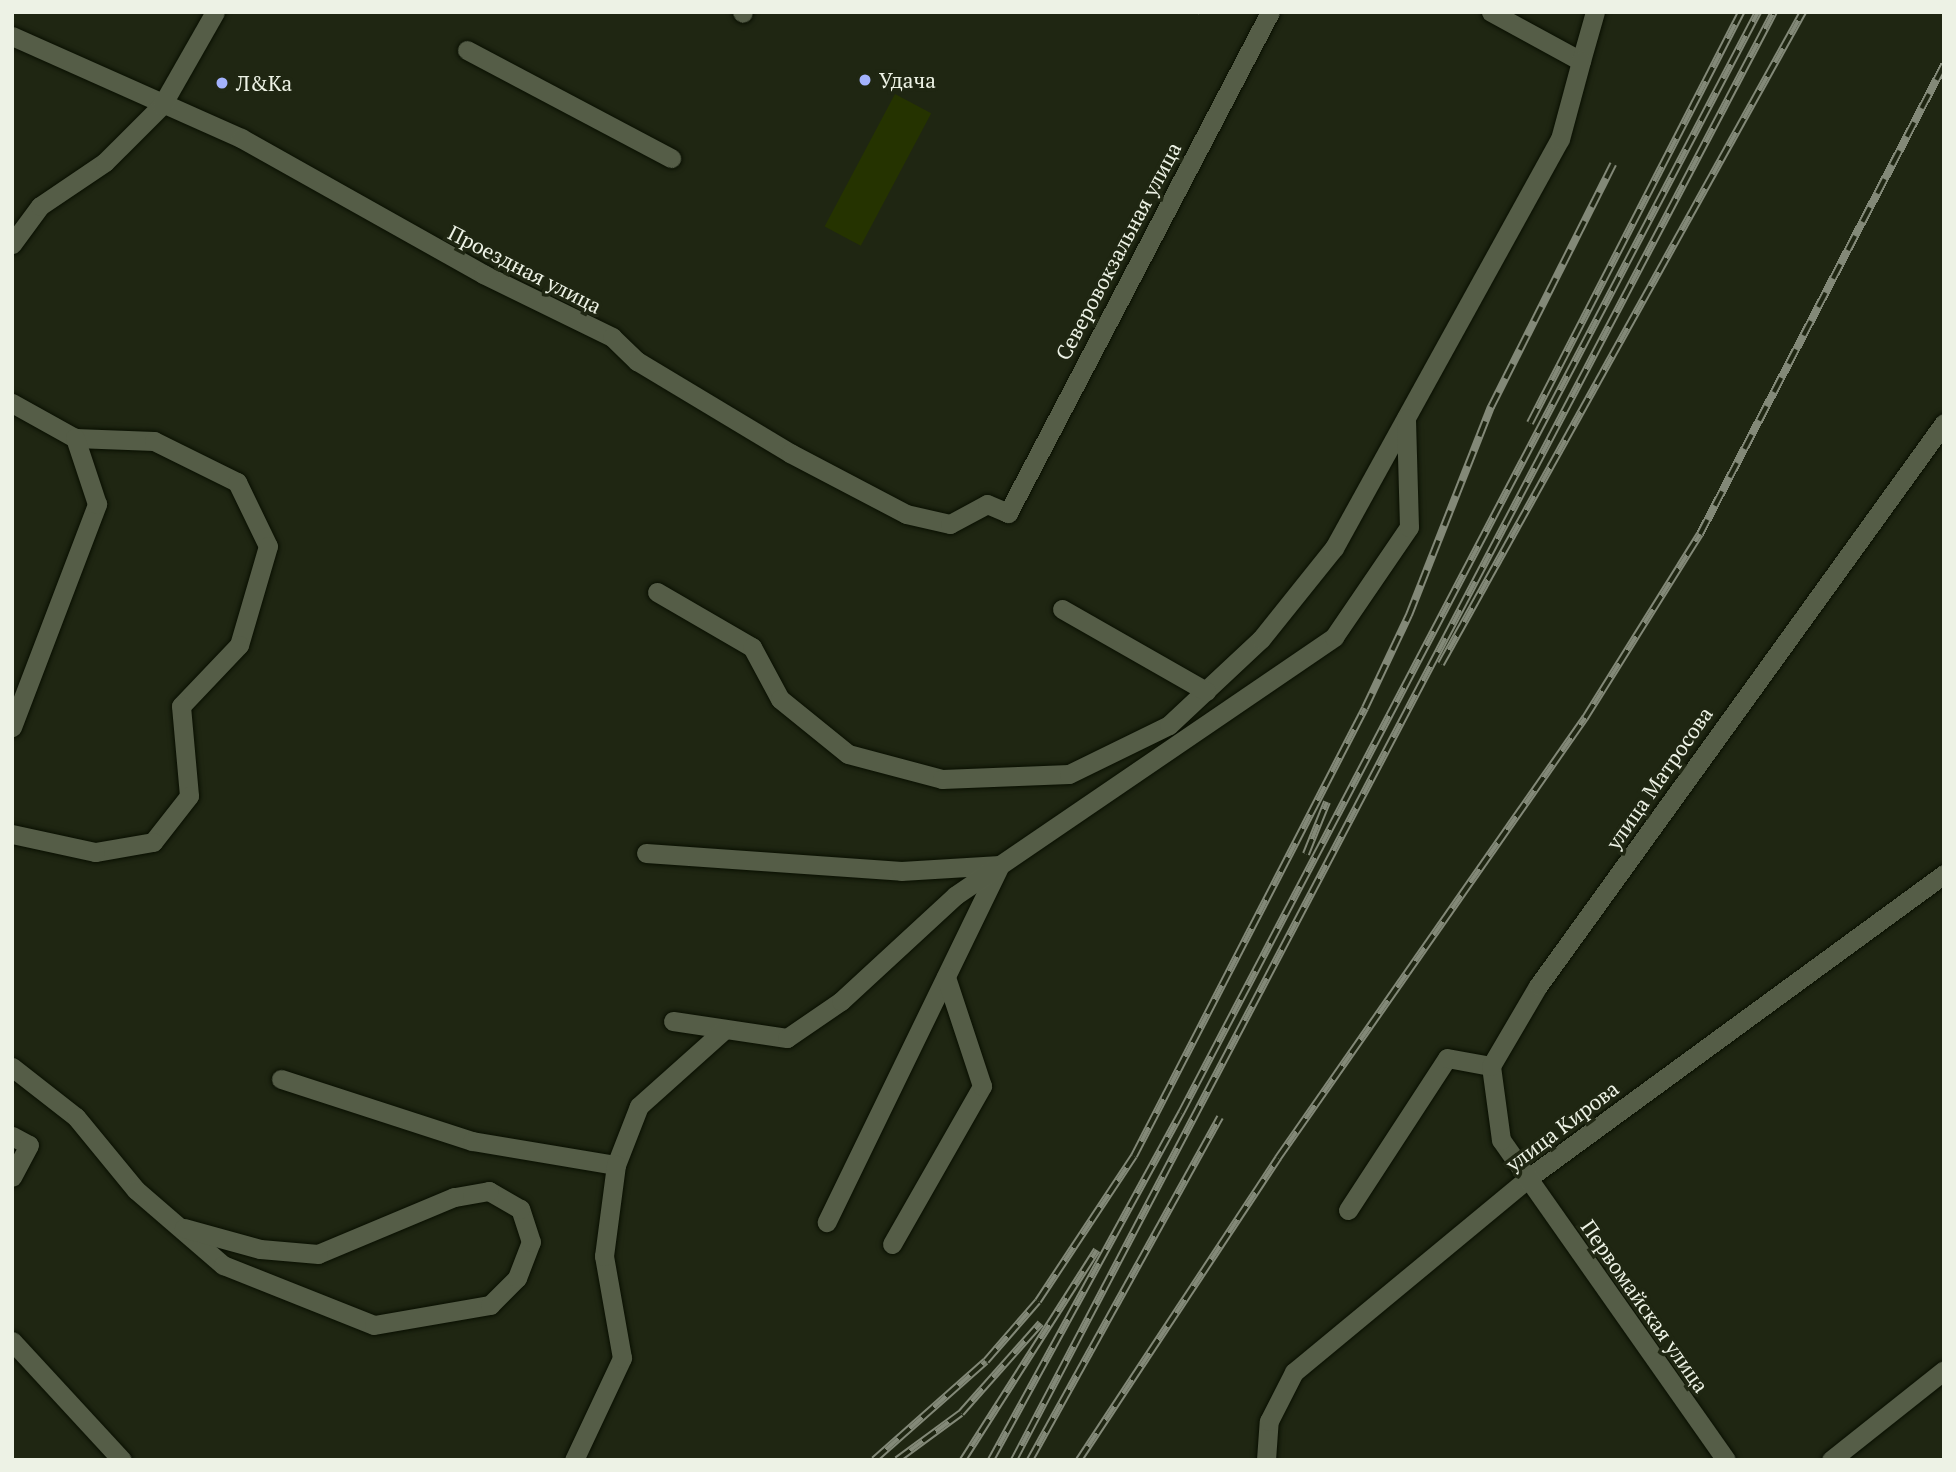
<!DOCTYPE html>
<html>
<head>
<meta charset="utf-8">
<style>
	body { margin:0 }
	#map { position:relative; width:1956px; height:1472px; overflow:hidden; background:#1f2612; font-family:"PT Serif",serif }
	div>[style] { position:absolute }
	.green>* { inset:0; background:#253300; transform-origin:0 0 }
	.path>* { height:3.5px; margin-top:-1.75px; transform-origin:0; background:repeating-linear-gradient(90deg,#7f8574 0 2px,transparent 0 7px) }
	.roads { filter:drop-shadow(0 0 2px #090f01) drop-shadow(0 0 2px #090f01) }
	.minor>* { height:19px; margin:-9.5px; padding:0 9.5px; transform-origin:9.5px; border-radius:9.5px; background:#555d47 }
	.rail>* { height:8px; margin-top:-4px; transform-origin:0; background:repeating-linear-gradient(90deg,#1f2612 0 16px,#838978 0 32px); box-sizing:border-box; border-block:2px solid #838978 }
	.dots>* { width:19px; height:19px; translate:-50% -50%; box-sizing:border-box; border:4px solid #1f2612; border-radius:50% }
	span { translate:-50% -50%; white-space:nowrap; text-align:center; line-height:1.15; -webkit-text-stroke:7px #1f2612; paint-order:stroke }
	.poi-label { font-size:21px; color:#edf2e5 }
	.left { translate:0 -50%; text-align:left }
	.street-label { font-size:21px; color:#edf2e5 }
	.frame { position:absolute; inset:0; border:14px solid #edf2e5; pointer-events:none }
</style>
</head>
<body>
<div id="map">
	<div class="green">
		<i style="left:895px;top:94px;width:41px;height:150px;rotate:28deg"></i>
	</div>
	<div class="path">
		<i style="left:1199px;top:12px;width:5px;rotate:37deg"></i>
	</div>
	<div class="roads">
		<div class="minor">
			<i style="left:742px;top:12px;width:1px;rotate:45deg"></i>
			<i style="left:1491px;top:12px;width:102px;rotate:28.6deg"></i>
			<i style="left:1581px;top:61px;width:51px;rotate:-74.1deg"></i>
			<i style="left:12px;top:36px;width:251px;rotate:24deg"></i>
			<i style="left:241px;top:138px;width:278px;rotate:29.3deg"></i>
			<i style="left:483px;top:274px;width:144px;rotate:26deg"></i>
			<i style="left:612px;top:337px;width:35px;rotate:44deg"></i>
			<i style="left:637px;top:361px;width:179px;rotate:31deg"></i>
			<i style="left:790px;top:453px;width:131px;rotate:27.7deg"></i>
			<i style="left:906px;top:514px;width:45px;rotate:12.8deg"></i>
			<i style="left:950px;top:524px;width:42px;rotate:-28.4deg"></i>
			<i style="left:987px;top:504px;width:23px;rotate:23deg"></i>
			<i style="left:1008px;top:513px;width:565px;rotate:-62.39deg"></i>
			<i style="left:467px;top:50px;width:231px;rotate:27.9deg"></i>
			<i style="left:12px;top:244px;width:47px;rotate:-53.6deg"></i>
			<i style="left:40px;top:206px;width:78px;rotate:-34.1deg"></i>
			<i style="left:105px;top:162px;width:81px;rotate:-45deg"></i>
			<i style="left:162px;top:105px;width:107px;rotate:-60.3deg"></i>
			<i style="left:12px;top:403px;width:72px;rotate:29.1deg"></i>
			<i style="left:75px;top:438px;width:79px;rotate:2.2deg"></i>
			<i style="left:154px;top:441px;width:93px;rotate:26.3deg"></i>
			<i style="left:237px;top:482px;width:71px;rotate:64.2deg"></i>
			<i style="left:268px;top:546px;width:103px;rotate:106.3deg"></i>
			<i style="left:239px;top:645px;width:84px;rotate:133.6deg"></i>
			<i style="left:181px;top:706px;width:90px;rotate:84.9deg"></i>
			<i style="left:189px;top:796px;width:58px;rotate:128deg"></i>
			<i style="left:153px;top:842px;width:59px;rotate:170.2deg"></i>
			<i style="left:95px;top:852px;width:85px;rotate:-167.8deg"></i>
			<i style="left:657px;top:592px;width:110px;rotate:30.1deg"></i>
			<i style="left:752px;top:647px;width:59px;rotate:61.7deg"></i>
			<i style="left:780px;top:699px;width:87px;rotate:39deg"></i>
			<i style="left:848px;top:754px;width:97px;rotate:14.9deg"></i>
			<i style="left:942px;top:779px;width:127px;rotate:-2.3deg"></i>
			<i style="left:1069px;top:774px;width:111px;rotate:-26.1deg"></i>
			<i style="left:1169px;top:725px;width:126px;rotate:-43.1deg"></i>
			<i style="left:1261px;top:639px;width:117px;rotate:-51.3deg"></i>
			<i style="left:1334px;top:548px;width:467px;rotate:-61.1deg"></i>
			<i style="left:1560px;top:139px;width:81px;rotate:-74.9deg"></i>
			<i style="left:1062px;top:609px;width:166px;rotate:29.7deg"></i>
			<i style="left:12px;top:727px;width:239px;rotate:-69.1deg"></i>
			<i style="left:97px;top:504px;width:70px;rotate:-108.4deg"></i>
			<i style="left:646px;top:853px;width:256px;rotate:4deg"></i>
			<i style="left:901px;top:871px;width:99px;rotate:-3.5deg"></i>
			<i style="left:1000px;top:865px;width:397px;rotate:115.9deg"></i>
			<i style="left:673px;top:1021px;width:115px;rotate:8.5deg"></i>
			<i style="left:787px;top:1038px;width:65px;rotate:-34.4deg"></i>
			<i style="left:841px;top:1001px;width:156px;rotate:-42.7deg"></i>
			<i style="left:956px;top:895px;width:458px;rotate:-34.3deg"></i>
			<i style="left:1334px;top:637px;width:133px;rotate:-55.7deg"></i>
			<i style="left:1409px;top:527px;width:109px;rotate:-91.6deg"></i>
			<i style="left:12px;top:1067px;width:81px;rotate:38deg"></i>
			<i style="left:76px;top:1117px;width:94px;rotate:50.6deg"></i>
			<i style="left:136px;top:1190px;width:115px;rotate:40.8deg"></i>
			<i style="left:223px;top:1265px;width:162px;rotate:21.7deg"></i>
			<i style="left:374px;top:1325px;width:118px;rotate:-9.8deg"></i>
			<i style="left:490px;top:1305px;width:38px;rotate:-45deg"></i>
			<i style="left:517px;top:1278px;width:39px;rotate:-69deg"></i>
			<i style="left:531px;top:1242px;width:35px;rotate:-108deg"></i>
			<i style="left:520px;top:1209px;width:36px;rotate:-150deg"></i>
			<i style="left:489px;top:1191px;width:36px;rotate:170deg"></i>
			<i style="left:454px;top:1197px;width:147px;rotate:157.3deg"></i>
			<i style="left:318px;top:1254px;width:58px;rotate:-175.1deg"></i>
			<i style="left:260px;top:1249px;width:79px;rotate:-164.6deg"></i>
			<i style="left:281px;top:1079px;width:201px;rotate:18deg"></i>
			<i style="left:472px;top:1141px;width:146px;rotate:9.5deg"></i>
			<i style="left:616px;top:1165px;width:63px;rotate:-68.7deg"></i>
			<i style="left:639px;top:1106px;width:115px;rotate:-41.8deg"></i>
			<i style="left:12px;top:1136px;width:19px;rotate:28deg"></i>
			<i style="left:29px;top:1145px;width:36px;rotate:118deg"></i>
			<i style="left:1348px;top:1210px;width:181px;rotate:-56.9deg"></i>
			<i style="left:1447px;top:1058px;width:45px;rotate:10.3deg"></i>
			<i style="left:892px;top:1244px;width:182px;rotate:-60.3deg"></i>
			<i style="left:982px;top:1086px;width:115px;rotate:-108.3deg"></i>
			<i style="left:12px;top:1341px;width:162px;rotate:47.3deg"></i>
			<i style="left:574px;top:1460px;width:113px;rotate:-64.8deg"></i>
			<i style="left:622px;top:1358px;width:104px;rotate:-100deg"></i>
			<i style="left:604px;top:1256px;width:92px;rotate:-82.5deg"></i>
			<i style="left:1266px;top:1460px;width:39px;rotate:-86deg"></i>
			<i style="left:1269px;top:1421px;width:55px;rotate:-63deg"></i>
			<i style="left:1294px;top:1372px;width:303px;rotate:-39.6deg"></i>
			<i style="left:1527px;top:1179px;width:517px;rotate:-36.18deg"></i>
			<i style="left:1726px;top:1460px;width:391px;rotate:-125.1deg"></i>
			<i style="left:1501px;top:1140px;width:75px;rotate:-97.7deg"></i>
			<i style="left:1491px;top:1066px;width:93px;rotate:-59.6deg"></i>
			<i style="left:1538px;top:986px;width:694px;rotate:-54.2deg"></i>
			<i style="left:1831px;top:1460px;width:144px;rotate:-38.5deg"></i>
		</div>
	</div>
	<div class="rail">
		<i style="left:1530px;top:423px;width:462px;rotate:-62.8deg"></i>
		<i style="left:1441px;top:664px;width:746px;rotate:-60.96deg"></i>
		<i style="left:1306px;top:854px;width:56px;rotate:-68deg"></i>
		<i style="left:874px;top:1460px;width:149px;rotate:-41.5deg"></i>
		<i style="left:986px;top:1361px;width:79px;rotate:-49.1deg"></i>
		<i style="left:1038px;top:1301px;width:174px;rotate:-56.5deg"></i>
		<i style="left:1134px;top:1156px;width:504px;rotate:-62.72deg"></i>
		<i style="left:1365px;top:708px;width:103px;rotate:-64.7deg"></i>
		<i style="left:1409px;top:615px;width:224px;rotate:-68.5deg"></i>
		<i style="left:1491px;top:407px;width:272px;rotate:-63.3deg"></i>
		<i style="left:897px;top:1460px;width:79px;rotate:-36.3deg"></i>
		<i style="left:961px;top:1413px;width:120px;rotate:-48.4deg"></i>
		<i style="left:963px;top:1460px;width:249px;rotate:-57.5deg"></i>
		<i style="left:991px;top:1460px;width:396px;rotate:-61.3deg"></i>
		<i style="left:1181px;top:1113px;width:1243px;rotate:-62.34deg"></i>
		<i style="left:1014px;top:1460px;width:1635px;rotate:-62.31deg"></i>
		<i style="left:1030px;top:1460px;width:392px;rotate:-61deg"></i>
		<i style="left:1079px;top:1460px;width:362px;rotate:-56.6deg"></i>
		<i style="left:1278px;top:1158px;width:537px;rotate:-55.1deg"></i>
		<i style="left:1585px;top:718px;width:217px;rotate:-58deg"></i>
		<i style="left:1700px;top:534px;width:529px;rotate:-62.51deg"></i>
	</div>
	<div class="dots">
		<i style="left:865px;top:80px;background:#a3b2fd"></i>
		<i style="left:222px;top:83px;background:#a3b2fd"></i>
	</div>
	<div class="poi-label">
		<span class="left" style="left:879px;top:80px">Удача</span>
		<span class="left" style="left:236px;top:83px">Л&amp;Ка</span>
	</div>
	<div class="street-label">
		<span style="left:1118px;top:251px;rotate:-62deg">Северовокзальная улица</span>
		<span style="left:525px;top:269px;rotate:27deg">Проездная улица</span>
		<span style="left:1659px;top:778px;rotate:-55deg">улица Матросова</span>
		<span style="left:1562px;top:1126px;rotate:-37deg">улица Кирова</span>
		<span style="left:1645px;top:1306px;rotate:55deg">Первомайская улица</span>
	</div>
	<div class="frame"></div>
</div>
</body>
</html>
